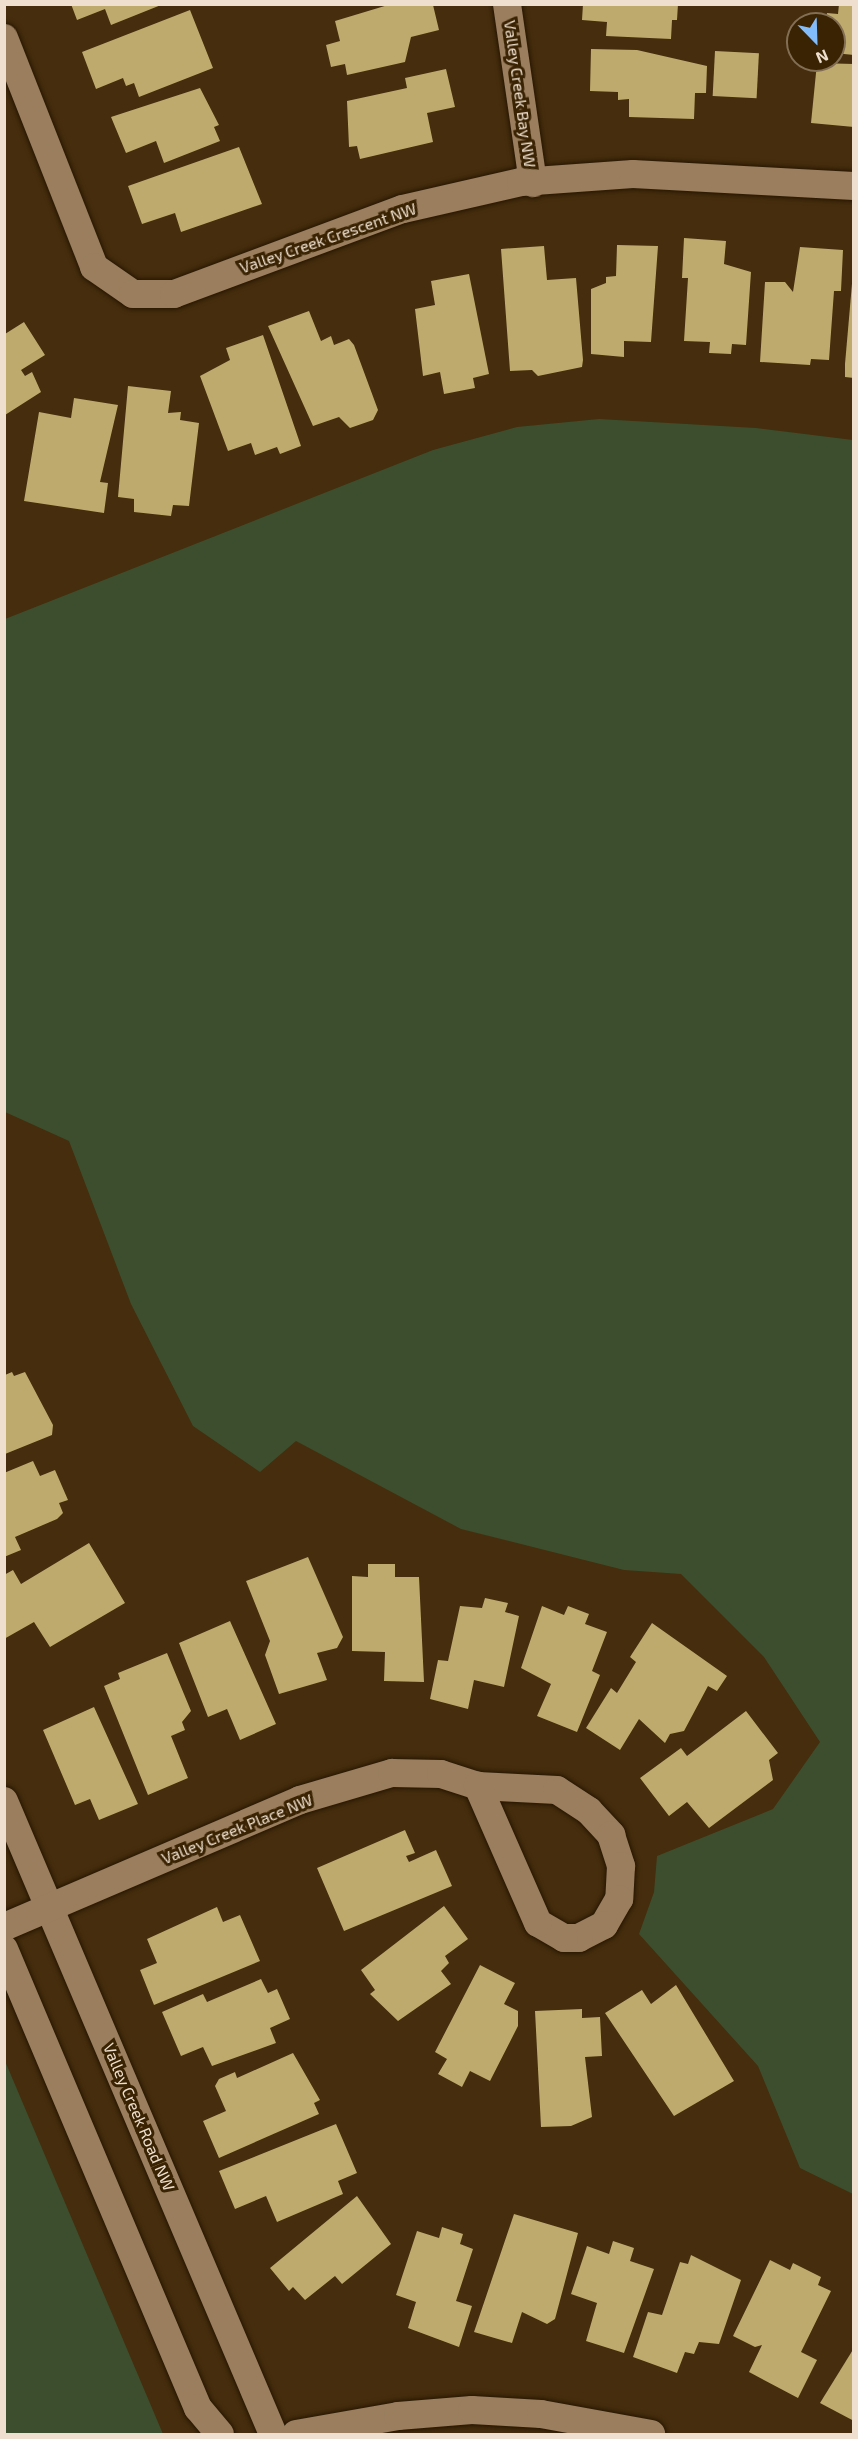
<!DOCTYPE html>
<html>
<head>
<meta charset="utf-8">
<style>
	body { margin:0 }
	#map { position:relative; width:858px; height:2439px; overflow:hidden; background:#452d0d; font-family:"Exo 2",sans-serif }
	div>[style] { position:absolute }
	.green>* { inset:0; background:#3c4e2d }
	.building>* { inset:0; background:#bfaa6e; transform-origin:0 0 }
	.roads { filter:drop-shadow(0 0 2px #271601) drop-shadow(0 0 2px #271601) }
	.street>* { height:28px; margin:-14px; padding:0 14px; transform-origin:14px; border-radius:14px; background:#9a7e5e }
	span { translate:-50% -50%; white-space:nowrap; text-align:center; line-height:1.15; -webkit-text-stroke:6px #3a2302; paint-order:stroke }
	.street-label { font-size:16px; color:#eedfce }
	.frame { position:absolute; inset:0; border:6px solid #eedfce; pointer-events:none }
	.north { position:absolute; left:786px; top:12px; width:60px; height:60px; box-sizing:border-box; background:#3a2302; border:2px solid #826e54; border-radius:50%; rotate:157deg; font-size:16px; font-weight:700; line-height:24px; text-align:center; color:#eedfce }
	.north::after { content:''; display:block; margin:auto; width:21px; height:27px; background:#83bcfb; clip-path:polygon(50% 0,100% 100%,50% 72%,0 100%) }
</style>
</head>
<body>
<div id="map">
	<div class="green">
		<i style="clip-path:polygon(599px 419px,756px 428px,853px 440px,853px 2194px,800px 2168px,758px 2066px,639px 1934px,654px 1892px,657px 1856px,773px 1809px,820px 1742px,764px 1657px,681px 1574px,624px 1570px,461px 1529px,296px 1441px,260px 1472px,193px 1426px,131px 1304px,69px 1141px,5px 1112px,5px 619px,433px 450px,517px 427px)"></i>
		<i style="clip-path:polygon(5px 2061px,163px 2434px,5px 2434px)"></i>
	</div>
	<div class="building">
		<i style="clip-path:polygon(71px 4px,161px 4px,161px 5px,111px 25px,105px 9px,77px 20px)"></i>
		<i style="clip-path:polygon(583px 4px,678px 4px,677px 20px,672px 20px,671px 39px,606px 36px,607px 22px,582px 20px)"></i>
		<i style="clip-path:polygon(839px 4px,854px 4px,854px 55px,834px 53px,834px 24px,825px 24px,827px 13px,838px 14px)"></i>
		<i style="clip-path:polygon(388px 5px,433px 5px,439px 30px,411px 37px,405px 62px,347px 75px,345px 64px,331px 67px,326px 45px,340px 41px,335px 21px)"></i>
		<i style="clip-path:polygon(190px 10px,213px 68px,139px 97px,134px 83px,126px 86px,123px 78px,96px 89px,82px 52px)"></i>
		<i style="clip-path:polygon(591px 49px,637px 50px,707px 66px,706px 93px,695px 93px,694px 119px,629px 117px,629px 99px,618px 100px,618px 92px,590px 91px)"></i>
		<i style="left:715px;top:51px;width:44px;height:45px;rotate:3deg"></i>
		<i style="clip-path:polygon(817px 63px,854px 64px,854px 127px,811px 123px)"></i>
		<i style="clip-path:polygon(446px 69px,455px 107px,427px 113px,433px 142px,360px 159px,357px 146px,349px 147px,347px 101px,407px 88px,405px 78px)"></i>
		<i style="clip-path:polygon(200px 88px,219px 125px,214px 127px,220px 141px,164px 163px,156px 141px,126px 153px,111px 117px)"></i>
		<i style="clip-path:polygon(239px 147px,262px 204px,181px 232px,175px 213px,142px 224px,128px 186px)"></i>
		<i style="clip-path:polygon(684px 238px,726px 241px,724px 264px,751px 272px,746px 345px,732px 344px,731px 354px,709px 353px,710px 342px,684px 341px,688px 278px,682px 278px)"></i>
		<i style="clip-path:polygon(617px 245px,658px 246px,651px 342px,624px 341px,624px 357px,591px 354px,591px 289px,606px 283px,606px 277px,616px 276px)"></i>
		<i style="clip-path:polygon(544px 246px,547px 280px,576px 278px,583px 360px,582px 367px,538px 376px,532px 370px,510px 371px,501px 249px)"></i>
		<i style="clip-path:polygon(800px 247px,843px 250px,841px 291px,834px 291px,829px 360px,811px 359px,810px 365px,760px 362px,765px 282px,785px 282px,793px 292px)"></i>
		<i style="clip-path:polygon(854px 261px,854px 378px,845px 377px,845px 364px)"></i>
		<i style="clip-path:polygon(469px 274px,489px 374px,473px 378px,475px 388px,444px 394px,440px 372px,423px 376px,415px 309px,435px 305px,431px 281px)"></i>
		<i style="clip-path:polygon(309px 311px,321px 341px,331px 336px,334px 345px,349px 339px,354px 345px,378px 410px,373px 420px,350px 428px,339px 417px,313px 426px,268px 326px)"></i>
		<i style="clip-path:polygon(24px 322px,45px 355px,21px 370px,25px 376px,32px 372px,41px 392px,5px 415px,5px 334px)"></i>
		<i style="clip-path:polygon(263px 335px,301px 446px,280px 454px,277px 447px,255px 455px,251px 443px,228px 451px,200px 376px,230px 360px,226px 348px)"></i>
		<i style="clip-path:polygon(128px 386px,171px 391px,168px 413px,181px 412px,180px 420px,199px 423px,189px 506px,173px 505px,171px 516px,134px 512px,134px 499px,118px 497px)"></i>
		<i style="clip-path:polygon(74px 398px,118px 405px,100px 482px,108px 483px,104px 513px,24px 501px,39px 412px,71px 418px)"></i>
		<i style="clip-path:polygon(12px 1372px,14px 1376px,25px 1372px,53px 1425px,52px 1435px,5px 1454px,5px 1375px)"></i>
		<i style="clip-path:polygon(33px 1461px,40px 1476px,55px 1470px,68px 1500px,59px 1503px,63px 1513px,57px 1519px,15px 1537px,21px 1550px,4px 1557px,4px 1473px)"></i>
		<i style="clip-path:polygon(89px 1543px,125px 1603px,50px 1647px,34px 1622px,4px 1639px,4px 1575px,13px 1570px,21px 1584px)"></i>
		<i style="clip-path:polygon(308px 1557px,343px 1637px,337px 1648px,317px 1653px,327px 1680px,279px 1694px,265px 1655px,270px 1641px,246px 1581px)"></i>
		<i style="clip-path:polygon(368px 1564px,395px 1564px,395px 1577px,419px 1577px,424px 1682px,384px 1681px,385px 1652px,352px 1651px,352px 1576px,368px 1577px)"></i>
		<i style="clip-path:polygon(485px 1598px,508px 1603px,505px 1612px,519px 1616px,504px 1687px,474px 1680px,468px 1709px,430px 1699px,438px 1660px,448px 1661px,460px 1606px,482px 1608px)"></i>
		<i style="clip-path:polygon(542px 1606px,564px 1615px,568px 1606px,589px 1614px,585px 1624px,607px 1632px,592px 1671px,600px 1675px,577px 1732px,537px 1716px,551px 1684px,521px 1668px)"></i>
		<i style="clip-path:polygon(230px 1621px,276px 1724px,240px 1740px,227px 1709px,208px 1717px,179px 1643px)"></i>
		<i style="clip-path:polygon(652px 1623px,727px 1676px,717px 1691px,708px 1686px,684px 1731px,670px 1734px,665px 1743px,639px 1719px,620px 1750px,586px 1728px,611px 1688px,617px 1693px,636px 1662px,630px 1657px)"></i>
		<i style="clip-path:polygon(167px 1653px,191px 1711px,182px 1722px,185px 1730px,171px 1736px,188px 1778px,148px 1795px,104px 1686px,120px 1679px,118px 1673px)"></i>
		<i style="clip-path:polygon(94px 1707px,138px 1804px,99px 1820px,90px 1799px,75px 1805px,43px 1730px)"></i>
		<i style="clip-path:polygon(746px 1711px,778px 1753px,769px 1760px,773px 1780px,709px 1828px,687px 1802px,669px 1816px,640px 1778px,681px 1748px,687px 1756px)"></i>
		<i style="clip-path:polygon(405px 1830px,415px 1853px,406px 1856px,409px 1862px,436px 1850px,452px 1886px,344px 1931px,317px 1868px)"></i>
		<i style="clip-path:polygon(444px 1906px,468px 1939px,445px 1956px,449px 1963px,441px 1971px,451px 1984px,398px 2021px,370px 1994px,375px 1990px,361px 1970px)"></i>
		<i style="clip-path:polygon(217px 1907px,223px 1922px,240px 1915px,260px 1961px,154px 2005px,140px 1970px,157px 1963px,147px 1939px)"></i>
		<i style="clip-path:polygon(480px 1965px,515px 1983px,504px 2004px,518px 2011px,518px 2026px,490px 2081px,470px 2071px,462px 2087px,438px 2074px,447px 2059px,435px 2052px)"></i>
		<i style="clip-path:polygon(261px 1979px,268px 1993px,277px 1989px,290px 2019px,270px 2028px,276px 2043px,212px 2066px,203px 2047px,181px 2056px,162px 2012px,203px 1994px,207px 2002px)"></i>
		<i style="clip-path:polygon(676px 1985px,734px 2081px,674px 2116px,605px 2013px,642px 1990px,651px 2004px)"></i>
		<i style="clip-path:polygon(582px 2009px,582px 2018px,600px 2017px,602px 2056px,585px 2057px,592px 2117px,571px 2126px,541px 2127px,535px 2011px)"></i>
		<i style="clip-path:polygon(293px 2053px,320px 2100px,314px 2103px,319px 2114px,219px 2158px,203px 2121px,226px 2111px,215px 2086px,219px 2079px,235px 2072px,237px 2078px)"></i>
		<i style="clip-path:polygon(336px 2124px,357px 2173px,338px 2181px,343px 2194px,277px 2222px,266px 2196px,235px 2209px,219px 2171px)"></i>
		<i style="clip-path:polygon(357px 2196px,391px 2244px,342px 2284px,335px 2276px,305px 2300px,293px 2287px,289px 2291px,270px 2268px)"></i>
		<i style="clip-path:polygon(514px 2214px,578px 2233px,555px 2319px,547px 2324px,522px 2312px,512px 2343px,474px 2332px)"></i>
		<i style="clip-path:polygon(442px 2227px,463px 2234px,460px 2244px,473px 2249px,456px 2301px,472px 2306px,459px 2347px,408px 2328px,416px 2302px,396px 2295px,417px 2231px,439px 2238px)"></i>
		<i style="clip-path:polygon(613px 2241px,634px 2248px,630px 2261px,654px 2269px,624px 2353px,586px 2341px,597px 2303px,571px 2294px,587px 2246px,609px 2254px)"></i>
		<i style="clip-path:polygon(691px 2255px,741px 2280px,719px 2344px,699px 2342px,694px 2354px,685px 2352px,677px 2373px,633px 2357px,648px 2312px,662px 2315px,680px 2262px,688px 2264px)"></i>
		<i style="clip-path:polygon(770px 2260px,790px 2270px,793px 2263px,821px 2277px,818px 2285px,831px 2291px,801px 2352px,817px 2360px,798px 2398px,749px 2372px,762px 2345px,755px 2347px,733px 2336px)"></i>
		<i style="clip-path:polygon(854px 2348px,854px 2421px,820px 2403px)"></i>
	</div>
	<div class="roads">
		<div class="street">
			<i style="left:507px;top:4px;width:181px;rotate:81.7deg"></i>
			<i style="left:4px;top:38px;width:246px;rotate:68.5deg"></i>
			<i style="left:94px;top:267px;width:47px;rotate:34.7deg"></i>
			<i style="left:133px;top:294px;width:41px"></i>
			<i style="left:174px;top:294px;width:244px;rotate:-20.4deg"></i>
			<i style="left:403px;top:209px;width:121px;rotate:-12.9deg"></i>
			<i style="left:521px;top:182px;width:112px;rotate:-4.1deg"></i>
			<i style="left:633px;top:174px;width:221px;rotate:3.1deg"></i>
			<i style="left:4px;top:1801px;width:688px;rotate:66.98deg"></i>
			<i style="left:4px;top:1927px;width:322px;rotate:-23.2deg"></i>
			<i style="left:300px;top:1800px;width:96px;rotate:-16.4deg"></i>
			<i style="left:392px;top:1773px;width:49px;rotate:1.2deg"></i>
			<i style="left:441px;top:1774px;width:39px;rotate:18deg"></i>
			<i style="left:478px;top:1786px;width:79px;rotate:2.9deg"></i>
			<i style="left:557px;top:1790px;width:38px;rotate:33deg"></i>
			<i style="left:589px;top:1811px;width:33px;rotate:47deg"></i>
			<i style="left:611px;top:1835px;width:33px;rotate:72deg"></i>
			<i style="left:621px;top:1866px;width:33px;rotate:93deg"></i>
			<i style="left:619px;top:1899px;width:30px;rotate:120deg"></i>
			<i style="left:604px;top:1925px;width:28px;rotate:153deg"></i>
			<i style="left:579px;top:1938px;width:15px;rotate:180deg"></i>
			<i style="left:564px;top:1938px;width:30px;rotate:-150deg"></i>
			<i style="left:538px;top:1923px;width:150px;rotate:-113.7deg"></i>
			<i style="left:4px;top:1949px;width:498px;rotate:67.1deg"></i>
			<i style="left:198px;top:2408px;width:34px;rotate:50deg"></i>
			<i style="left:296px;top:2434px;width:104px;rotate:-10deg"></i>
			<i style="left:398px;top:2416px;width:74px;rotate:-4.6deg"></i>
			<i style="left:472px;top:2410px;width:69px;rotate:3.3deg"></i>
			<i style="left:541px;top:2414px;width:112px;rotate:10.3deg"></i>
		</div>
	</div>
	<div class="street-label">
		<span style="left:520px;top:94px;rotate:82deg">Valley Creek Bay NW</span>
		<span style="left:328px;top:238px;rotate:-19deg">Valley Creek Crescent NW</span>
		<span style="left:237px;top:1829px;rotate:-22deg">Valley Creek Place NW</span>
		<span style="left:139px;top:2117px;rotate:67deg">Valley Creek Road NW</span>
	</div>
	<div class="frame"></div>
	<div class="north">N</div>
</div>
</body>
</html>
